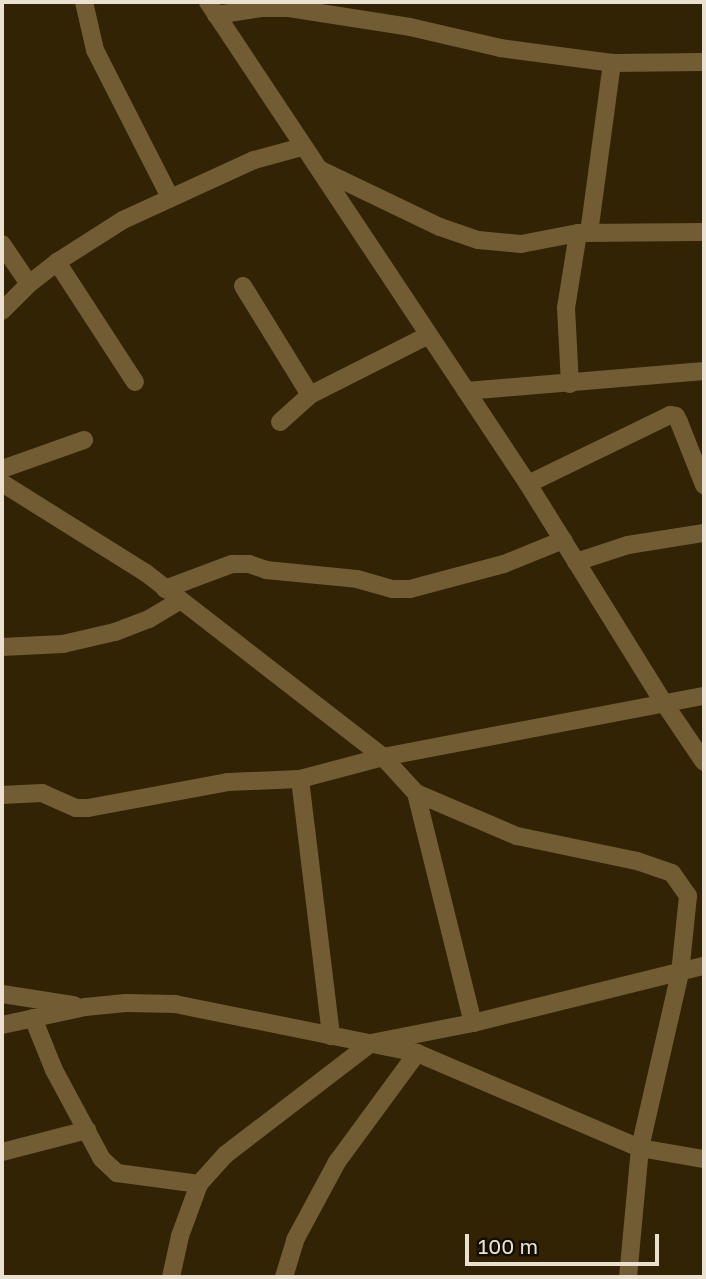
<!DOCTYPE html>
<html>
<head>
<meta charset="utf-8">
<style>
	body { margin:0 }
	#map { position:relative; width:706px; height:1279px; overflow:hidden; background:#312304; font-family:"Golos Text",sans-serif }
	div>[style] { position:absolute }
	.minor>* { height:18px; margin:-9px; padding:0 9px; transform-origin:9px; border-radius:9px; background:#725c34 }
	span { translate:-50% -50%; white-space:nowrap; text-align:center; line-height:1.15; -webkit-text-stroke:5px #140e03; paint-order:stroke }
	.frame { position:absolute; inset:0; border:4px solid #eae1d0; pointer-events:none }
	.scale { position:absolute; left:465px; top:1234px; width:194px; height:32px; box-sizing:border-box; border:4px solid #eae1d0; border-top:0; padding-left:9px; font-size:21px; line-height:24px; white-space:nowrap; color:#eae1d0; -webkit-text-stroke:5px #140e03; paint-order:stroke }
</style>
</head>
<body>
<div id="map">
	<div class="minor">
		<i style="left:84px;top:2px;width:49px;rotate:77.1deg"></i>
		<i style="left:95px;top:50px;width:165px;rotate:63deg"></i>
		<i style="left:208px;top:2px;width:579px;rotate:56.42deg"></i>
		<i style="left:528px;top:484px;width:258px;rotate:58.2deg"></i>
		<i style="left:664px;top:703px;width:71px;rotate:55.9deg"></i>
		<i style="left:216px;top:15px;width:47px;rotate:-8.7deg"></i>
		<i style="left:262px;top:8px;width:27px"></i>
		<i style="left:289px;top:8px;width:122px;rotate:8.9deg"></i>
		<i style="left:410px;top:27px;width:92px;rotate:13.1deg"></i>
		<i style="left:500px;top:48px;width:113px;rotate:7.6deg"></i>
		<i style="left:612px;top:63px;width:92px;rotate:-0.6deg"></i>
		<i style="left:321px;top:170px;width:132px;rotate:25.6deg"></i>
		<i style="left:440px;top:227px;width:40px;rotate:18.9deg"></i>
		<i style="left:478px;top:240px;width:43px;rotate:5.3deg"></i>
		<i style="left:521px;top:244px;width:58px;rotate:-10.9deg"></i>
		<i style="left:578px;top:233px;width:126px;rotate:-0.5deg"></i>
		<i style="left:589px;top:233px;width:172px;rotate:-82.3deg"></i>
		<i style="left:2px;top:244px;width:48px;rotate:56deg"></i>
		<i style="left:57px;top:262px;width:143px;rotate:57deg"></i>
		<i style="left:243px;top:286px;width:128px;rotate:58.4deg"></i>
		<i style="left:2px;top:311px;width:38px;rotate:-45deg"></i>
		<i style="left:29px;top:284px;width:36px;rotate:-38deg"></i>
		<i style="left:57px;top:262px;width:78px;rotate:-32.5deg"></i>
		<i style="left:123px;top:220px;width:144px;rotate:-24.6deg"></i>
		<i style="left:254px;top:160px;width:50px;rotate:-15.2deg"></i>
		<i style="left:570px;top:384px;width:76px;rotate:-93deg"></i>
		<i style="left:566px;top:308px;width:76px;rotate:-80.9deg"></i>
		<i style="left:466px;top:391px;width:239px;rotate:-4.8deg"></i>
		<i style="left:280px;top:422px;width:40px;rotate:-42deg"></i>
		<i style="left:310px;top:395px;width:133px;rotate:-26.8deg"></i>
		<i style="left:2px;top:469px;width:87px;rotate:-19.5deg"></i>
		<i style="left:2px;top:483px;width:170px;rotate:32deg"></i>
		<i style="left:146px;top:573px;width:300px;rotate:37.8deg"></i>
		<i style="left:383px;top:757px;width:327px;rotate:-10.8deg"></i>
		<i style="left:528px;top:484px;width:158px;rotate:-25.9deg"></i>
		<i style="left:670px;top:415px;width:6px;rotate:9deg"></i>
		<i style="left:676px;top:416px;width:7px;rotate:63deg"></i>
		<i style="left:679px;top:422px;width:68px;rotate:68.4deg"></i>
		<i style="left:576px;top:562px;width:55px;rotate:-18.1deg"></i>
		<i style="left:628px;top:545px;width:77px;rotate:-9deg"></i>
		<i style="left:165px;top:589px;width:72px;rotate:-20.5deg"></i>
		<i style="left:232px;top:564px;width:17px"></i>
		<i style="left:249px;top:564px;width:18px;rotate:19deg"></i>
		<i style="left:266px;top:570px;width:91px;rotate:5.6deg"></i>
		<i style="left:357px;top:579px;width:37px;rotate:16deg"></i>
		<i style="left:393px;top:589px;width:17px"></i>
		<i style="left:410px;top:589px;width:97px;rotate:-14.9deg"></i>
		<i style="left:504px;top:564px;width:64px;rotate:-22.1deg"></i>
		<i style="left:2px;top:647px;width:61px;rotate:-2.8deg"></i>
		<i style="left:63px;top:644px;width:53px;rotate:-13deg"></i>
		<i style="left:115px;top:632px;width:36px;rotate:-21deg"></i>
		<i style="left:149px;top:619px;width:35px;rotate:-31deg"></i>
		<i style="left:300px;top:779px;width:259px;rotate:83.1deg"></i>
		<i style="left:416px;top:793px;width:110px;rotate:23.1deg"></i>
		<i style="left:517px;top:836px;width:123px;rotate:11.8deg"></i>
		<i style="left:637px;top:861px;width:37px;rotate:19deg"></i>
		<i style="left:672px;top:873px;width:28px;rotate:55deg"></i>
		<i style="left:688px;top:896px;width:77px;rotate:95.9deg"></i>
		<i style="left:680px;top:973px;width:180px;rotate:102.9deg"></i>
		<i style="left:640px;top:1148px;width:130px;rotate:95.3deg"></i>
		<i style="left:2px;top:795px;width:40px;rotate:-2.9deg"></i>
		<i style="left:42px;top:793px;width:37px;rotate:24deg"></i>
		<i style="left:76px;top:808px;width:12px"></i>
		<i style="left:88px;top:808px;width:142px;rotate:-10.5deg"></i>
		<i style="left:228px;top:782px;width:72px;rotate:-2.4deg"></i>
		<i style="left:300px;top:779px;width:86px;rotate:-14.8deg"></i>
		<i style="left:383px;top:757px;width:49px;rotate:47.5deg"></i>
		<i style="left:416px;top:793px;width:237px;rotate:76.1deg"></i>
		<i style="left:2px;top:994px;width:73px;rotate:8.7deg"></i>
		<i style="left:33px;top:1018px;width:56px;rotate:68deg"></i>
		<i style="left:54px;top:1070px;width:101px;rotate:61.7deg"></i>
		<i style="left:102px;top:1159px;width:21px;rotate:43deg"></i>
		<i style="left:117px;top:1173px;width:83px;rotate:7.6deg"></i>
		<i style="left:2px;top:1025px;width:85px;rotate:-12.2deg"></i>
		<i style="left:85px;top:1007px;width:41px;rotate:-5.6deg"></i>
		<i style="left:126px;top:1003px;width:49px;rotate:1.2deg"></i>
		<i style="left:175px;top:1004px;width:247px;rotate:11.4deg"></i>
		<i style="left:417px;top:1053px;width:242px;rotate:23.1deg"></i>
		<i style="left:640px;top:1148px;width:65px;rotate:9.8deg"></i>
		<i style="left:2px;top:1152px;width:88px;rotate:-14.5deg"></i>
		<i style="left:171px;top:1277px;width:42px;rotate:-77.6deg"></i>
		<i style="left:180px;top:1236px;width:55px;rotate:-69.9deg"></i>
		<i style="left:199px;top:1184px;width:39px;rotate:-48deg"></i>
		<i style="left:225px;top:1155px;width:184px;rotate:-37.5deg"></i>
		<i style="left:371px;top:1043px;width:104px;rotate:-11.1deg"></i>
		<i style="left:473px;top:1023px;width:238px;rotate:-13.9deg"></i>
		<i style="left:284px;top:1277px;width:39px;rotate:-73deg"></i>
		<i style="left:295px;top:1240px;width:89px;rotate:-61.7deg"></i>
		<i style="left:337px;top:1162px;width:135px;rotate:-53.7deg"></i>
	</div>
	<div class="frame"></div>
	<div class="scale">100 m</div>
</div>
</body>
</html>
